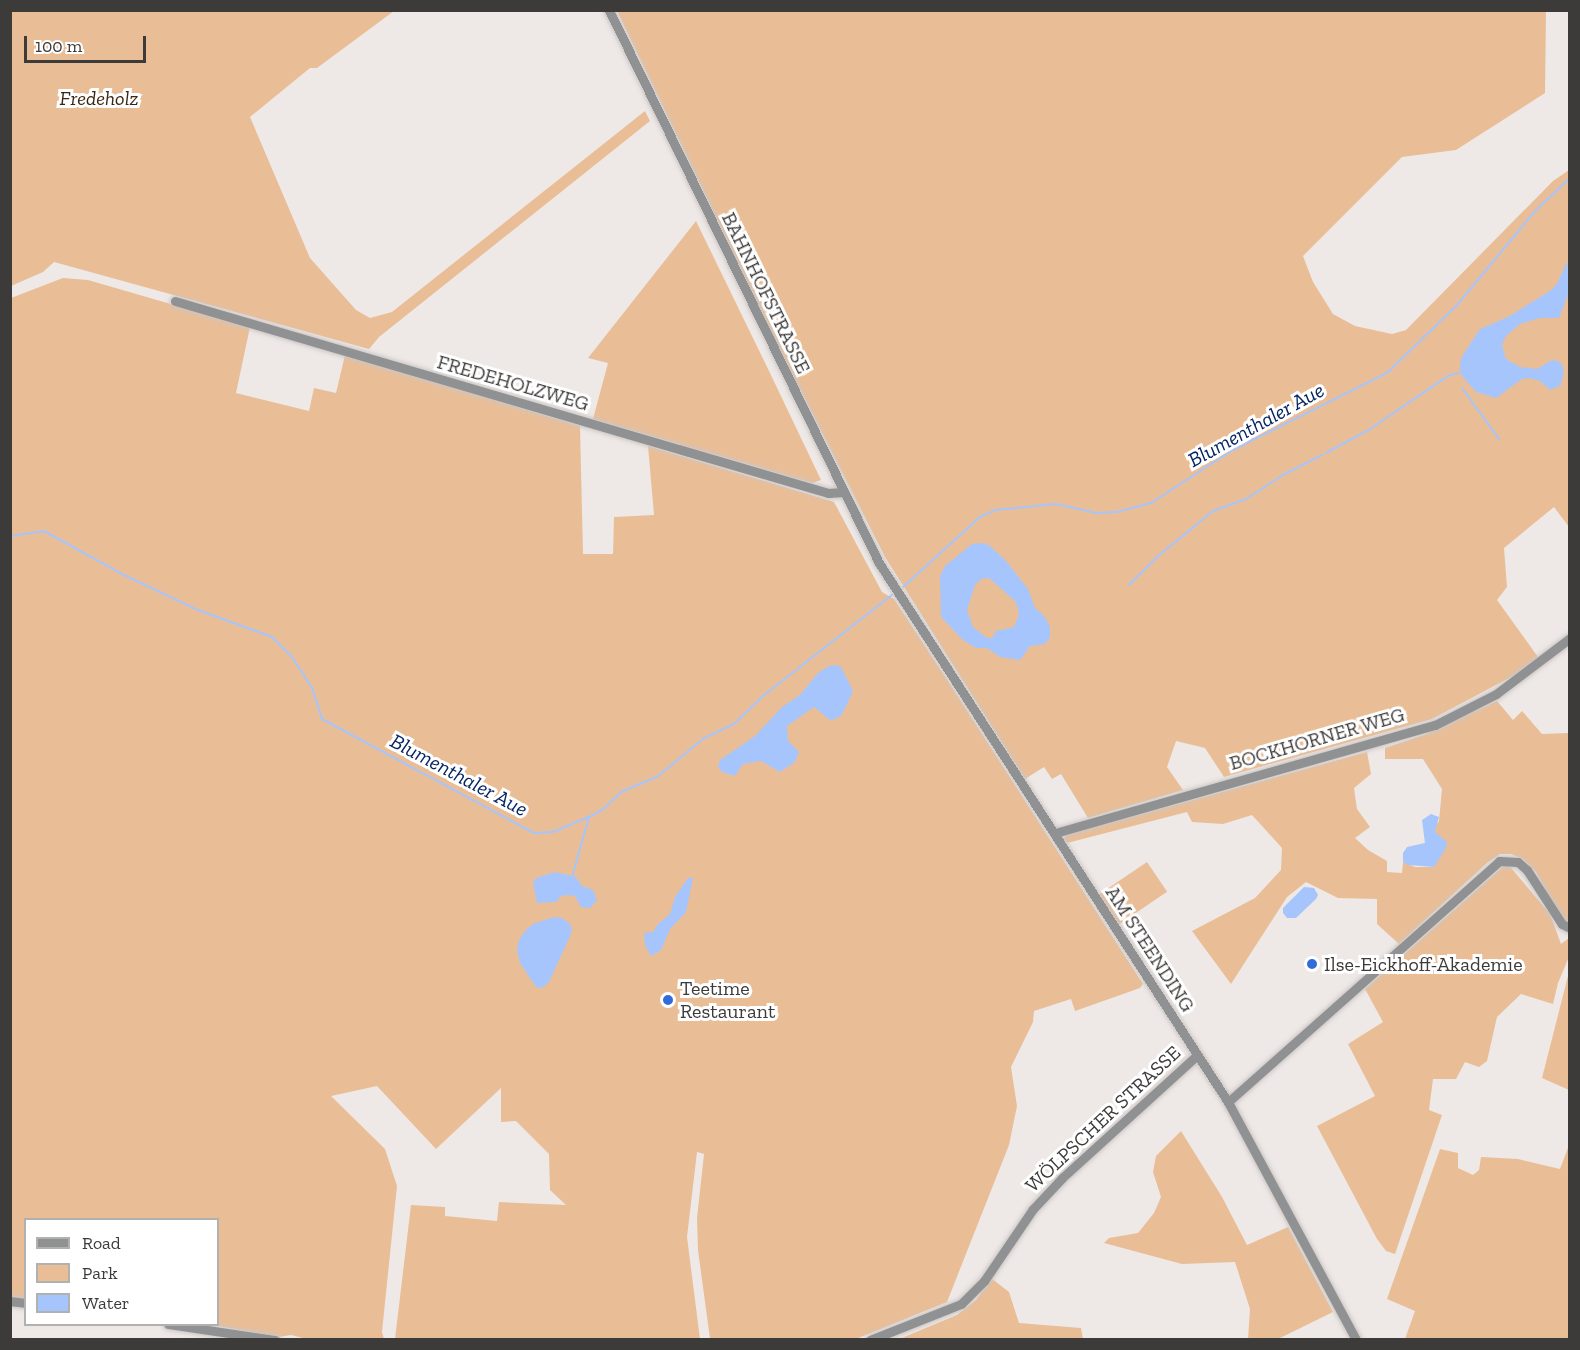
<!DOCTYPE html>
<html>
<head>
<meta charset="utf-8">
<style>
	body { margin:0 }
	#map { position:relative; width:1580px; height:1350px; overflow:hidden; background:#eee9e6; font-family:"Zilla Slab",serif }
	div>[style] { position:absolute }
	.green>* { inset:0; background:#e9be97; transform-origin:0 0 }
	.water>* { inset:0; background:#a6c5fd }
	.stream>* { height:2px; margin:-1px; padding:0 1px; transform-origin:1px; border-radius:1px; background:#a6c5fd }
	.roads { filter:drop-shadow(0 0 2px #cbc6c4) drop-shadow(0 0 2px #cbc6c4) }
	.minor>* { height:9px; margin:-4.5px; padding:0 4.5px; transform-origin:4.5px; border-radius:4.5px; background:#909193 }
	.dots>* { width:16px; height:16px; translate:-50% -50%; box-sizing:border-box; border:3px solid #fff; border-radius:50% }
	span { translate:-50% -50%; white-space:nowrap; text-align:center; line-height:1.15; -webkit-text-stroke:6px #fff; paint-order:stroke }
	.park-label { font-size:20px; color:#3a2510; font-style:italic }
	.street-label { font-size:20px; color:#3d3b3a }
	.poi-label { font-size:20px; color:#3d3b3a }
	.left { translate:0 -50%; text-align:left }
	.water-label { font-size:21px; color:#042462; font-style:italic }
	.frame { position:absolute; inset:0; border:12px solid #3d3b3a; pointer-events:none }
	.legend { position:absolute; left:24px; top:1218px; width:195px; height:108px; box-sizing:border-box; background:#fff; border:2px solid #b1b1b0; margin:0; padding:8px 10px; list-style:none; font-size:18px; color:#3d3b3a }
	.legend li { display:flex; align-items:center; gap:12px; height:30px }
	.legend b { width:30px; border:2px solid #b1b1b0 }
	.scale { position:absolute; left:24px; top:36px; width:122px; height:27px; box-sizing:border-box; border:3px solid #3d3b3a; border-top:0; padding-left:8px; font-size:18px; line-height:21px; white-space:nowrap; color:#3d3b3a; -webkit-text-stroke:4px #fff; paint-order:stroke }
</style>
</head>
<body>
<div id="map">
	<div class="green">
		<i style="clip-path:polygon(11px 10px,394px 11px,317px 68px,310px 68px,250px 117px,310px 258px,356px 310px,370px 318px,392px 312px,645px 111px,650px 121px,379px 337px,369px 349px,54px 262px,43px 272px,11px 286px)"></i>
		<i style="clip-path:polygon(617px 11px,1546px 11px,1545px 93px,1456px 150px,1402px 157px,1303px 256px,1313px 282px,1333px 314px,1355px 326px,1392px 334px,1406px 330px,1553px 181px,1569px 170px,1569px 527px,1554px 507px,1504px 548px,1507px 587px,1497px 600px,1538px 657px,1513px 676px,1432px 719px,1224px 777px,1205px 748px,1176px 741px,1167px 767px,1183px 790px,1088px 818px,1061px 774px,1052px 779px,1044px 767px,1025px 779px,885px 557px,774px 338px)"></i>
		<i style="clip-path:polygon(696px 221px,769px 371px,821px 480px,812px 483px,593px 419px,608px 363px,588px 358px)"></i>
		<i style="clip-path:polygon(63px 278px,88px 280px,250px 327px,236px 393px,309px 411px,314px 388px,336px 393px,345px 355px,580px 426px,583px 554px,613px 554px,614px 517px,654px 515px,648px 446px,834px 502px,882px 592px,894px 599px,946px 678px,1143px 984px,1140px 988px,1075px 1011px,1071px 999px,1034px 1011px,1033px 1022px,1011px 1067px,1017px 1106px,1009px 1145px,947px 1302px,856px 1339px,710px 1339px,698px 1250px,697px 1218px,704px 1154px,697px 1152px,687px 1237px,700px 1339px,395px 1339px,411px 1205px,445px 1207px,445px 1216px,497px 1221px,499px 1202px,566px 1205px,550px 1190px,549px 1154px,516px 1121px,501px 1122px,501px 1088px,436px 1149px,377px 1086px,331px 1096px,385px 1149px,397px 1186px,382px 1332px,384px 1339px,311px 1340px,291px 1335px,279px 1337px,213px 1325px,218px 1324px,218px 1220px,26px 1220px,25px 1299px,11px 1297px,11px 298px)"></i>
		<i style="clip-path:polygon(1497px 701px,1513px 720px,1522px 711px,1542px 734px,1569px 733px,1569px 923px,1561px 918px,1536px 872px,1523px 859px,1511px 854px,1500px 854px,1487px 863px,1399px 944px,1377px 924px,1377px 899px,1338px 898px,1306px 882px,1287px 897px,1231px 984px,1192px 931px,1255px 898px,1281px 870px,1282px 848px,1252px 815px,1223px 824px,1192px 822px,1187px 812px,1067px 843px,1064px 839px,1066px 835px,1367px 752px,1371px 774px,1354px 788px,1357px 809px,1370px 827px,1355px 838px,1368px 850px,1387px 861px,1387px 872px,1402px 873px,1403px 862px,1415px 867px,1434px 867px,1435px 827px,1439px 821px,1442px 789px,1423px 759px,1385px 759px,1385px 748px,1424px 735px)"></i>
		<i style="left:1147px;top:862px;width:36px;height:58px;rotate:56deg"></i>
		<i style="clip-path:polygon(1507px 863px,1550px 914px,1561px 944px,1569px 938px,1569px 957px,1558px 983px,1553px 1004px,1521px 994px,1497px 1017px,1487px 1061px,1479px 1067px,1465px 1062px,1456px 1079px,1433px 1079px,1429px 1110px,1442px 1115px,1395px 1254px,1386px 1251px,1377px 1239px,1317px 1126px,1375px 1096px,1348px 1044px,1383px 1022px,1365px 989px)"></i>
		<i style="clip-path:polygon(1569px 972px,1570px 1090px,1569px 1090px,1542px 1078px)"></i>
		<i style="clip-path:polygon(1181px 1131px,1222px 1197px,1247px 1245px,1288px 1227px,1333px 1312px,1278px 1339px,1248px 1339px,1250px 1309px,1235px 1262px,1182px 1264px,1104px 1243px,1109px 1238px,1138px 1233px,1154px 1213px,1161px 1197px,1153px 1172px,1156px 1156px)"></i>
		<i style="clip-path:polygon(1569px 1145px,1569px 1339px,1405px 1339px,1415px 1311px,1387px 1299px,1440px 1149px,1458px 1153px,1458px 1168px,1473px 1175px,1479px 1170px,1481px 1157px,1518px 1159px,1560px 1169px)"></i>
		<i style="clip-path:polygon(991px 1278px,1009px 1292px,1019px 1323px,1081px 1328px,1083px 1339px,897px 1340px,957px 1315px,976px 1300px)"></i>
	</div>
	<div class="water">
		<i style="clip-path:polygon(1567px 261px,1569px 292px,1559px 318px,1540px 318px,1520px 324px,1506px 336px,1502px 345px,1506px 359px,1520px 367px,1537px 369px,1552px 360px,1558px 361px,1562px 364px,1564px 373px,1560px 386px,1550px 390px,1540px 381px,1529px 378px,1522px 379px,1496px 398px,1476px 392px,1462px 376px,1460px 368px,1461px 358px,1472px 341px,1480px 329px,1508px 317px,1550px 291px,1557px 284px)"></i>
		<i style="clip-path:polygon(evenodd,983px 543px,990px 546px,1006px 561px,1028px 589px,1035px 608px,1045px 617px,1050px 627px,1050px 637px,1045px 644px,1030px 646px,1020px 660px,1000px 657px,987px 648px,976px 648px,963px 640px,941px 617px,940px 576px,945px 566px,972px 544px,983px 543px,989px 578px,1016px 602px,1019px 614px,1014px 627px,996px 631px,992px 638px,987px 638px,973px 627px,967px 610px,975px 585px,981px 579px,989px 578px)"></i>
		<i style="clip-path:polygon(836px 665px,841px 667px,853px 691px,849px 700px,841px 716px,835px 719px,830px 720px,814px 707px,787px 726px,788px 741px,799px 752px,795px 762px,780px 772px,761px 761px,743px 764px,735px 776px,722px 772px,718px 767px,720px 760px,755px 736px,782px 707px,800px 695px,818px 673px,829px 666px)"></i>
		<i style="clip-path:polygon(1431px 814px,1439px 817px,1435px 832px,1447px 842px,1446px 848px,1434px 867px,1408px 865px,1403px 862px,1403px 853px,1407px 847px,1425px 843px,1422px 820px)"></i>
		<i style="clip-path:polygon(555px 872px,576px 877px,582px 886px,593px 890px,597px 900px,590px 908px,581px 907px,575px 896px,567px 895px,561px 896px,556px 902px,537px 903px,533px 883px,536px 878px)"></i>
		<i style="clip-path:polygon(688px 878px,693px 878px,686px 912px,670px 929px,661px 950px,651px 956px,645px 945px,644px 933px,653px 932px,657px 925px,670px 914px,675px 897px)"></i>
		<i style="clip-path:polygon(1304px 887px,1314px 888px,1318px 895px,1316px 899px,1296px 918px,1287px 918px,1283px 913px,1283px 908px)"></i>
		<i style="clip-path:polygon(554px 917px,562px 918px,569px 923px,572px 929px,570px 936px,549px 982px,542px 988px,536px 987px,520px 963px,517px 950px,519px 940px,525px 931px,533px 924px)"></i>
	</div>
	<div class="stream">
		<i style="left:1462px;top:388px;width:63px;rotate:54deg"></i>
		<i style="left:1326px;top:453px;width:50px;rotate:-28.6deg"></i>
		<i style="left:1370px;top:429px;width:94px;rotate:-34.2deg"></i>
		<i style="left:1448px;top:376px;width:14px;rotate:-17deg"></i>
		<i style="left:10px;top:536px;width:34px;rotate:-8deg"></i>
		<i style="left:44px;top:531px;width:91px;rotate:28.8deg"></i>
		<i style="left:124px;top:575px;width:82px;rotate:25.3deg"></i>
		<i style="left:198px;top:610px;width:79px;rotate:20deg"></i>
		<i style="left:272px;top:637px;width:28px;rotate:45deg"></i>
		<i style="left:292px;top:657px;width:37px;rotate:57deg"></i>
		<i style="left:312px;top:688px;width:33px;rotate:72deg"></i>
		<i style="left:322px;top:719px;width:241px;rotate:28.3deg"></i>
		<i style="left:534px;top:833px;width:19px;rotate:-3deg"></i>
		<i style="left:553px;top:832px;width:39px;rotate:-23deg"></i>
		<i style="left:589px;top:817px;width:15px;rotate:-28deg"></i>
		<i style="left:602px;top:810px;width:26px;rotate:-43deg"></i>
		<i style="left:621px;top:792px;width:39px;rotate:-23deg"></i>
		<i style="left:657px;top:777px;width:61px;rotate:-39.7deg"></i>
		<i style="left:704px;top:738px;width:33px;rotate:-25deg"></i>
		<i style="left:734px;top:724px;width:40px;rotate:-44deg"></i>
		<i style="left:763px;top:696px;width:164px;rotate:-38.1deg"></i>
		<i style="left:1129px;top:585px;width:40px;rotate:-45deg"></i>
		<i style="left:1157px;top:557px;width:72px;rotate:-39.4deg"></i>
		<i style="left:1213px;top:511px;width:35px;rotate:-20deg"></i>
		<i style="left:1246px;top:499px;width:44px;rotate:-33deg"></i>
		<i style="left:1283px;top:475px;width:44px;rotate:-27.1deg"></i>
		<i style="left:903px;top:587px;width:104px;rotate:-42.3deg"></i>
		<i style="left:980px;top:517px;width:17px;rotate:-25deg"></i>
		<i style="left:995px;top:510px;width:61px;rotate:-5.6deg"></i>
		<i style="left:1056px;top:504px;width:41px;rotate:12.7deg"></i>
		<i style="left:1096px;top:513px;width:21px;rotate:-3deg"></i>
		<i style="left:1117px;top:512px;width:35px;rotate:-15deg"></i>
		<i style="left:1151px;top:503px;width:95px;rotate:-33deg"></i>
		<i style="left:1231px;top:451px;width:174px;rotate:-26.6deg"></i>
		<i style="left:1387px;top:373px;width:98px;rotate:-44.2deg"></i>
		<i style="left:1457px;top:305px;width:122px;rotate:-50.3deg"></i>
		<i style="left:1535px;top:211px;width:48px;rotate:-43.3deg"></i>
		<i style="left:572px;top:877px;width:62px;rotate:-74.2deg"></i>
	</div>
	<div class="roads">
		<div class="minor">
			<i style="left:609px;top:10px;width:615px;rotate:63.98deg"></i>
			<i style="left:879px;top:563px;width:642px;rotate:57.08deg"></i>
			<i style="left:1228px;top:1102px;width:270px;rotate:61.7deg"></i>
			<i style="left:175px;top:301px;width:681px;rotate:16.38deg"></i>
			<i style="left:828px;top:493px;width:15px;rotate:-4deg"></i>
			<i style="left:1055px;top:833px;width:395px;rotate:-15.9deg"></i>
			<i style="left:1435px;top:725px;width:68px;rotate:-26.9deg"></i>
			<i style="left:1496px;top:694px;width:93px;rotate:-37.1deg"></i>
			<i style="left:1228px;top:1102px;width:363px;rotate:-41.6deg"></i>
			<i style="left:1499px;top:861px;width:19px;rotate:3deg"></i>
			<i style="left:1518px;top:862px;width:12px;rotate:42deg"></i>
			<i style="left:1527px;top:870px;width:64px;rotate:57.1deg"></i>
			<i style="left:1562px;top:924px;width:9px;rotate:27deg"></i>
			<i style="left:10px;top:1301px;width:16px;rotate:7deg"></i>
			<i style="left:168px;top:1324px;width:108px;rotate:8.5deg"></i>
			<i style="left:870px;top:1340px;width:98px;rotate:-21.6deg"></i>
			<i style="left:961px;top:1304px;width:33px;rotate:-45deg"></i>
			<i style="left:984px;top:1281px;width:87px;rotate:-55.8deg"></i>
			<i style="left:1033px;top:1209px;width:42px;rotate:-46.9deg"></i>
			<i style="left:1062px;top:1178px;width:183px;rotate:-42.3deg"></i>
		</div>
	</div>
	<div class="dots">
		<i style="left:1312px;top:964px;background:#326cda"></i>
		<i style="left:668px;top:1000px;background:#326cda"></i>
	</div>
	<div class="park-label">
		<span style="left:99px;top:98px">Fredeholz</span>
	</div>
	<div class="street-label">
		<span style="left:766px;top:293px;rotate:64deg">BAHNHOFSTRASSE</span>
		<span style="left:513px;top:383px;rotate:16deg">FREDEHOLZWEG</span>
		<span style="left:1317px;top:739px;rotate:-16deg">BOCKHORNER WEG</span>
		<span style="left:1150px;top:949px;rotate:57deg">AM STEENDING</span>
		<span style="left:1103px;top:1119px;rotate:-43deg">WÖLPSCHER STRASSE</span>
	</div>
	<div class="poi-label">
		<span class="left" style="left:1324px;top:964px">Ilse-Eickhoff-Akademie</span>
		<span class="left" style="left:680px;top:1000px">Teetime<br>Restaurant</span>
	</div>
	<div class="water-label">
		<span style="left:1256px;top:425px;rotate:-29deg">Blumenthaler Aue</span>
		<span style="left:459px;top:775px;rotate:28deg">Blumenthaler Aue</span>
	</div>
	<div class="frame"></div>
	<ul class="legend">
	<li><b style="height:8px;background:#909193"></b>Road</li>
	<li><b style="height:16px;background:#e9be97"></b>Park</li>
	<li><b style="height:16px;background:#a6c5fd"></b>Water</li>
	</ul>
	<div class="scale">100 m</div>
</div>
</body>
</html>
